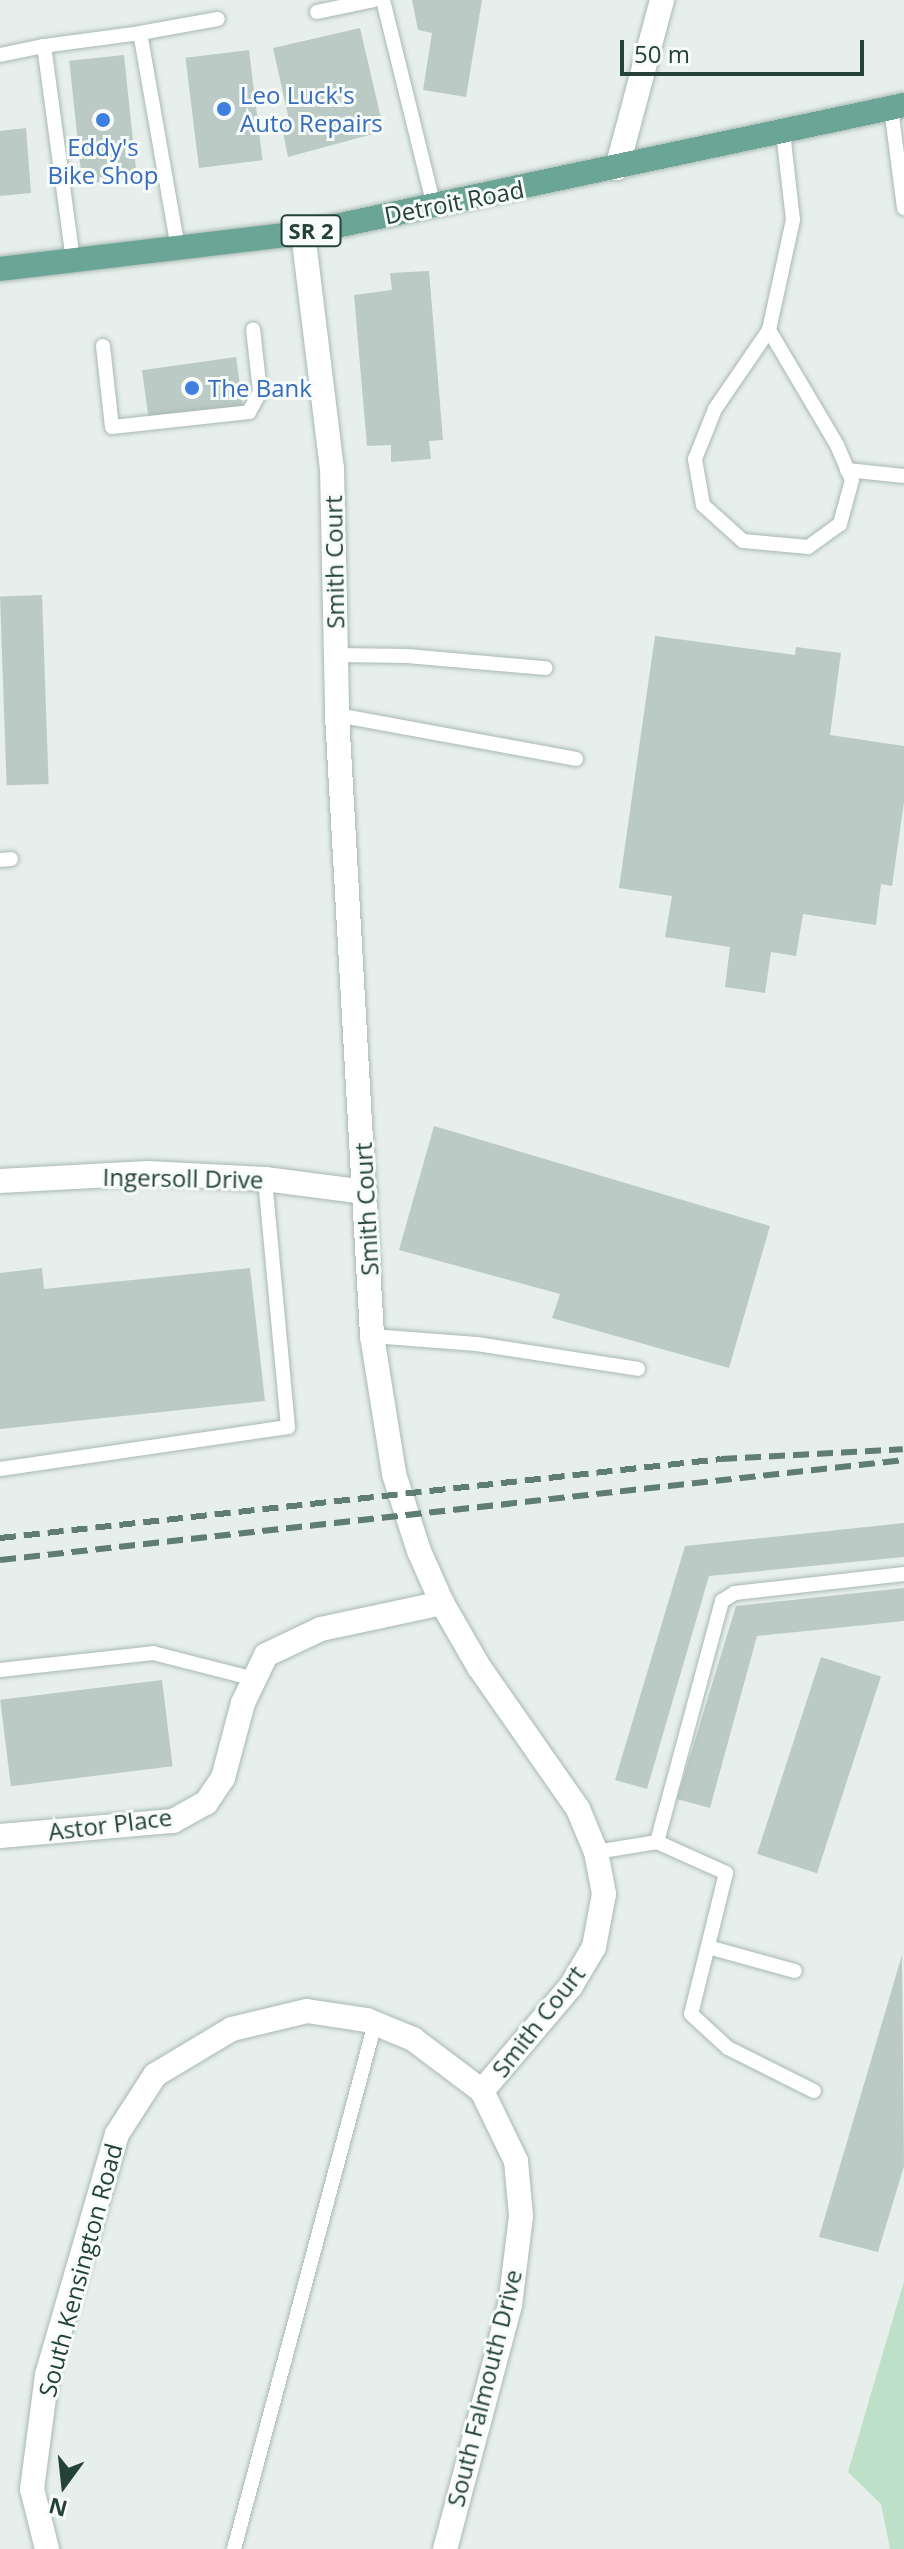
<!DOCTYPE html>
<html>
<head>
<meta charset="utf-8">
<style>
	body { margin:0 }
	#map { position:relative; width:904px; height:2549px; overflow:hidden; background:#e6efeb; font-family:"Open Sans",sans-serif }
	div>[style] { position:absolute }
	.green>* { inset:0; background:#bfe0c8 }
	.building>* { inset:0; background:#bbcac4; transform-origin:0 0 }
	.roads { filter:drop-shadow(0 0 2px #a8b8b2) drop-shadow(0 0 2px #a8b8b2) }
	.service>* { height:14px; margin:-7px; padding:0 7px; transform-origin:7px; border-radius:7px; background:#fff }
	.minor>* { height:24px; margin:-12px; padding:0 12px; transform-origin:12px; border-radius:12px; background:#fff }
	.primary>* { height:24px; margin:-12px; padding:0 12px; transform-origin:12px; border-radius:12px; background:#6aa596 }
	.rail>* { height:6px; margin-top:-3px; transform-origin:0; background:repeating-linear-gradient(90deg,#5f7d75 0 16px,transparent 0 24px) }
	.dots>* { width:22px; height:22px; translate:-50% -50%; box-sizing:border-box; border:4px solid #f7fbf9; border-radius:50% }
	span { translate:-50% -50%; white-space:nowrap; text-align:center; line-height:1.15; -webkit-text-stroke:6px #f7fbf9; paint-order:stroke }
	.shield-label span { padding:2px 6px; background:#f7fbf9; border:2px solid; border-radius:6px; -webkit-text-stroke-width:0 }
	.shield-label { font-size:22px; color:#24423a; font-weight:700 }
	.shop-label { font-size:24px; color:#366cbe }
	.left { translate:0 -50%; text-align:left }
	.street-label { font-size:24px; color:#24423a }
	.north { position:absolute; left:24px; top:2445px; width:80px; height:80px; -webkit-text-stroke:6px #f7fbf9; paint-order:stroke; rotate:195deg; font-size:22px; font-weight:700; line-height:32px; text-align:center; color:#24423a }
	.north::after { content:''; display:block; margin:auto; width:28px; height:36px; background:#24423a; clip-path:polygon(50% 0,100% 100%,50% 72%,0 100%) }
	.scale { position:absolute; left:620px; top:40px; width:244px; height:36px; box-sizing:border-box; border:4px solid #24423a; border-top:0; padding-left:10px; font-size:24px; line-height:28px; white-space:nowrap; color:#24423a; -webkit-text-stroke:6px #f7fbf9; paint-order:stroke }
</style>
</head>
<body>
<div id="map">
	<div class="green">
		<i style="clip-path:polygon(904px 2281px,904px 2549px,890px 2549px,881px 2504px,848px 2472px)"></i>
	</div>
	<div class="building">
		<i style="clip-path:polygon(412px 0,482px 0,466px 97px,423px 90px,432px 33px,418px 30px)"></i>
		<i style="clip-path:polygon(360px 28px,384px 131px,288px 157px,281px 122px,289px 120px,273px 48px)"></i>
		<i style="left:249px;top:50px;width:111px;height:64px;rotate:83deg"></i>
		<i style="left:124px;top:55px;width:124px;height:55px;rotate:84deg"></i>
		<i style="clip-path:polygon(26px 128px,31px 193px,0 196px,0 131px)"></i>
		<i style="clip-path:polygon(429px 271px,443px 440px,429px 441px,431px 459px,391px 462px,391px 445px,367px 446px,354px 295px,392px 290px,390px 273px)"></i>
		<i style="left:236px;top:357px;width:50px;height:95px;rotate:82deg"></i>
		<i style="left:42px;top:595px;width:189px;height:42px;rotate:88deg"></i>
		<i style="clip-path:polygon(655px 636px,795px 655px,796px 647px,841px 653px,830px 735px,904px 746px,904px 802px,892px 886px,881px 884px,876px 925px,803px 914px,796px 956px,771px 952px,765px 993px,725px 987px,730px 947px,665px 937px,672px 896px,619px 888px)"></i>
		<i style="clip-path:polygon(434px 1126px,770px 1226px,729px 1368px,552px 1318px,560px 1294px,399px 1250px)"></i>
		<i style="clip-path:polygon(42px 1268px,44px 1289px,250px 1268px,265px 1401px,0 1429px,0 1273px)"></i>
		<i style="clip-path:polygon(904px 1523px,904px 1557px,709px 1576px,647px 1789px,615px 1780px,685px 1546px)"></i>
		<i style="clip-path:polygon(904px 1588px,904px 1621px,757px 1636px,710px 1808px,677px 1799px,736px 1606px)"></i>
		<i style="left:821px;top:1657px;width:63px;height:207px;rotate:18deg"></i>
		<i style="left:162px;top:1680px;width:87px;height:163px;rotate:83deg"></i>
		<i style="clip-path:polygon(902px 1955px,904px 2166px,878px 2252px,819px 2237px)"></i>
	</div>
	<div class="roads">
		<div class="service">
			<i style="left:383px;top:0;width:212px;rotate:76.1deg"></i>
			<i style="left:317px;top:12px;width:58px;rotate:-11.9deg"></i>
			<i style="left:0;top:55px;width:45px;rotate:-11.6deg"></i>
			<i style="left:891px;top:108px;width:101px;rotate:82.6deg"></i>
			<i style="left:178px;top:248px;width:218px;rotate:-100deg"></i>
			<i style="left:140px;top:33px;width:79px;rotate:-10.2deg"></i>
			<i style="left:73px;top:260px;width:216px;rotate:-97.7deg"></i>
			<i style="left:44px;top:46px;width:97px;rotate:-7.7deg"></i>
			<i style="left:769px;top:330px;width:134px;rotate:59.4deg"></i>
			<i style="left:837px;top:445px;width:38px;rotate:67deg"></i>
			<i style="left:852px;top:480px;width:46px;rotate:105.3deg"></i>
			<i style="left:840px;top:524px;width:39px;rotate:144deg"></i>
			<i style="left:808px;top:547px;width:65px;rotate:-174.7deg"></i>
			<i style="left:743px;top:541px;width:54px;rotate:-138deg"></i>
			<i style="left:703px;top:505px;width:47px;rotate:-99.9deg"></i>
			<i style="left:695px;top:459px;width:54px;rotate:-68.2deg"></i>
			<i style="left:715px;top:409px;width:96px;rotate:-55.6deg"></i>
			<i style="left:769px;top:330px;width:113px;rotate:-77.7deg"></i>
			<i style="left:793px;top:220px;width:89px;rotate:-96.5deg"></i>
			<i style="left:103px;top:346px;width:81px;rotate:83.7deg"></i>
			<i style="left:112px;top:427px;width:138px;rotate:-6.2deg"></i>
			<i style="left:249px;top:412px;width:23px;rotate:-61deg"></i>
			<i style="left:260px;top:392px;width:63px;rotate:-96.3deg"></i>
			<i style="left:847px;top:470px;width:57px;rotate:6deg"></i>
			<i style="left:336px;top:655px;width:71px;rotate:0.8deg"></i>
			<i style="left:407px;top:656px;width:139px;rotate:5deg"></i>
			<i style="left:337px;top:715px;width:243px;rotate:10.4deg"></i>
			<i style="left:0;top:860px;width:11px;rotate:-5deg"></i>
			<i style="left:372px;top:1336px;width:105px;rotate:4.4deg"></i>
			<i style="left:477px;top:1344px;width:163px;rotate:8.8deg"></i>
			<i style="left:0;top:1469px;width:291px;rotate:-8.3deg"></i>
			<i style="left:288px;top:1427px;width:249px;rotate:-95.3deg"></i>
			<i style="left:0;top:1670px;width:154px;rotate:-6.3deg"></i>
			<i style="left:153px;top:1653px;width:105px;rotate:14.3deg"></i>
			<i style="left:657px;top:1842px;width:250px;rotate:-74.9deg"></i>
			<i style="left:722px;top:1601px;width:15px;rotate:-32deg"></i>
			<i style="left:735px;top:1593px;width:170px;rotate:-6.4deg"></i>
			<i style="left:596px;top:1852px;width:62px;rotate:-9.3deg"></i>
			<i style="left:657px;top:1842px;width:76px;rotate:24.2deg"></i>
			<i style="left:726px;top:1873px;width:145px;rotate:103.9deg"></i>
			<i style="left:691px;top:2014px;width:50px;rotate:42.6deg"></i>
			<i style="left:728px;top:2048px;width:96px;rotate:26.6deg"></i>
			<i style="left:708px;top:1947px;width:90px;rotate:15.4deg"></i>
			<i style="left:234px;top:2549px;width:545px;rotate:-74.99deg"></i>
		</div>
		<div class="minor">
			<i style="left:617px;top:168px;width:174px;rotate:-75deg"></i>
			<i style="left:303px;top:233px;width:237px;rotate:83deg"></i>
			<i style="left:332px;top:468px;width:247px;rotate:88.8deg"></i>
			<i style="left:337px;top:715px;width:622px;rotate:86.77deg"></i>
			<i style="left:372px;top:1336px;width:140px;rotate:80.9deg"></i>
			<i style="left:394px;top:1474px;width:81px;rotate:72deg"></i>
			<i style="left:419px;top:1551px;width:57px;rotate:66.1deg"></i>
			<i style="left:442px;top:1603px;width:74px;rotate:60deg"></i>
			<i style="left:479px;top:1667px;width:173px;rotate:55.1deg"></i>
			<i style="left:578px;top:1809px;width:47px;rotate:67.3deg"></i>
			<i style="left:596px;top:1852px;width:43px;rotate:79.2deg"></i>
			<i style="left:604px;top:1894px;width:54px;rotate:100.7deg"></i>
			<i style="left:594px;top:1947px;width:45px;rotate:120.5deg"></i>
			<i style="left:571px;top:1986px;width:138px;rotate:130.3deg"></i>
			<i style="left:0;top:1181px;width:148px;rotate:-3.1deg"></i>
			<i style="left:148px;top:1173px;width:117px;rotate:2.9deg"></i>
			<i style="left:265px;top:1179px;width:101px;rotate:7.4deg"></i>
			<i style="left:0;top:1836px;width:174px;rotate:-5deg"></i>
			<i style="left:173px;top:1821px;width:38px;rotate:-29deg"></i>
			<i style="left:206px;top:1803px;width:30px;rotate:-56deg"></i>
			<i style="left:223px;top:1778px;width:78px;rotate:-75.1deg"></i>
			<i style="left:243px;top:1703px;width:53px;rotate:-64.4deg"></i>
			<i style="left:266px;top:1655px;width:61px;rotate:-25.3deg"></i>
			<i style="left:321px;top:1629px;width:124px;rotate:-12.1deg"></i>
			<i style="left:47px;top:2549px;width:62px;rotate:-104deg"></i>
			<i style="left:32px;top:2489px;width:115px;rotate:-82.5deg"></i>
			<i style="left:47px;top:2375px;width:251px;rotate:-73.8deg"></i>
			<i style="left:117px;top:2134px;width:70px;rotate:-57.2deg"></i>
			<i style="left:155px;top:2075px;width:90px;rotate:-30.9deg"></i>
			<i style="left:232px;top:2029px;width:77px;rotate:-13.5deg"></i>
			<i style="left:307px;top:2011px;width:61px;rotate:8.5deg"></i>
			<i style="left:367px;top:2020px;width:50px;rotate:22.4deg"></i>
			<i style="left:413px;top:2039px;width:86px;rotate:37deg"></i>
			<i style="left:482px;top:2091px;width:78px;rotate:64.1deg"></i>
			<i style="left:516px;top:2161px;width:55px;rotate:84.8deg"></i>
			<i style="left:521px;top:2216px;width:90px;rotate:97deg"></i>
			<i style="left:510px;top:2305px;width:253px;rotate:104.9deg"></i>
		</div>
		<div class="primary">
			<i style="left:0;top:269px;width:305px;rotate:-6.8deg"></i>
			<i style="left:303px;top:233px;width:614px;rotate:-12.02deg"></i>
		</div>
	</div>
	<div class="rail">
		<i style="left:0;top:1538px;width:725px;rotate:-6.25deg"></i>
		<i style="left:721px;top:1459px;width:182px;rotate:-3.1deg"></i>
		<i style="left:0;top:1560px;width:910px;rotate:-6.31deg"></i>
	</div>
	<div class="dots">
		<i style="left:224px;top:109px;background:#3f7fe0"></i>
		<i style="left:103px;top:120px;background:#3f7fe0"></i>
		<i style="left:192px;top:388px;background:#3f7fe0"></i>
	</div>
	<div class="shield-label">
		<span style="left:311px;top:231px">SR 2</span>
	</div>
	<div class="shop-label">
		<span class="left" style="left:240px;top:109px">Leo Luck's<br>Auto Repairs</span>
		<span style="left:103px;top:161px">Eddy's<br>Bike Shop</span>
		<span class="left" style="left:208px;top:388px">The Bank</span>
	</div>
	<div class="street-label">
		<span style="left:454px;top:202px;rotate:-11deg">Detroit Road</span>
		<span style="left:334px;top:562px;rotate:-91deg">Smith Court</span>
		<span style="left:183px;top:1178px;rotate:1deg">Ingersoll Drive</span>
		<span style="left:366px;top:1209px;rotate:-93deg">Smith Court</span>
		<span style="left:110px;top:1824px;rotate:-7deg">Astor Place</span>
		<span style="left:538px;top:2021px;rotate:-52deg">Smith Court</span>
		<span style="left:80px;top:2270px;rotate:-75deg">South Kensington Road</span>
		<span style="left:484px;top:2388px;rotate:-76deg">South Falmouth Drive</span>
	</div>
	<div class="north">N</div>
	<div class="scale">50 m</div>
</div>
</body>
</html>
